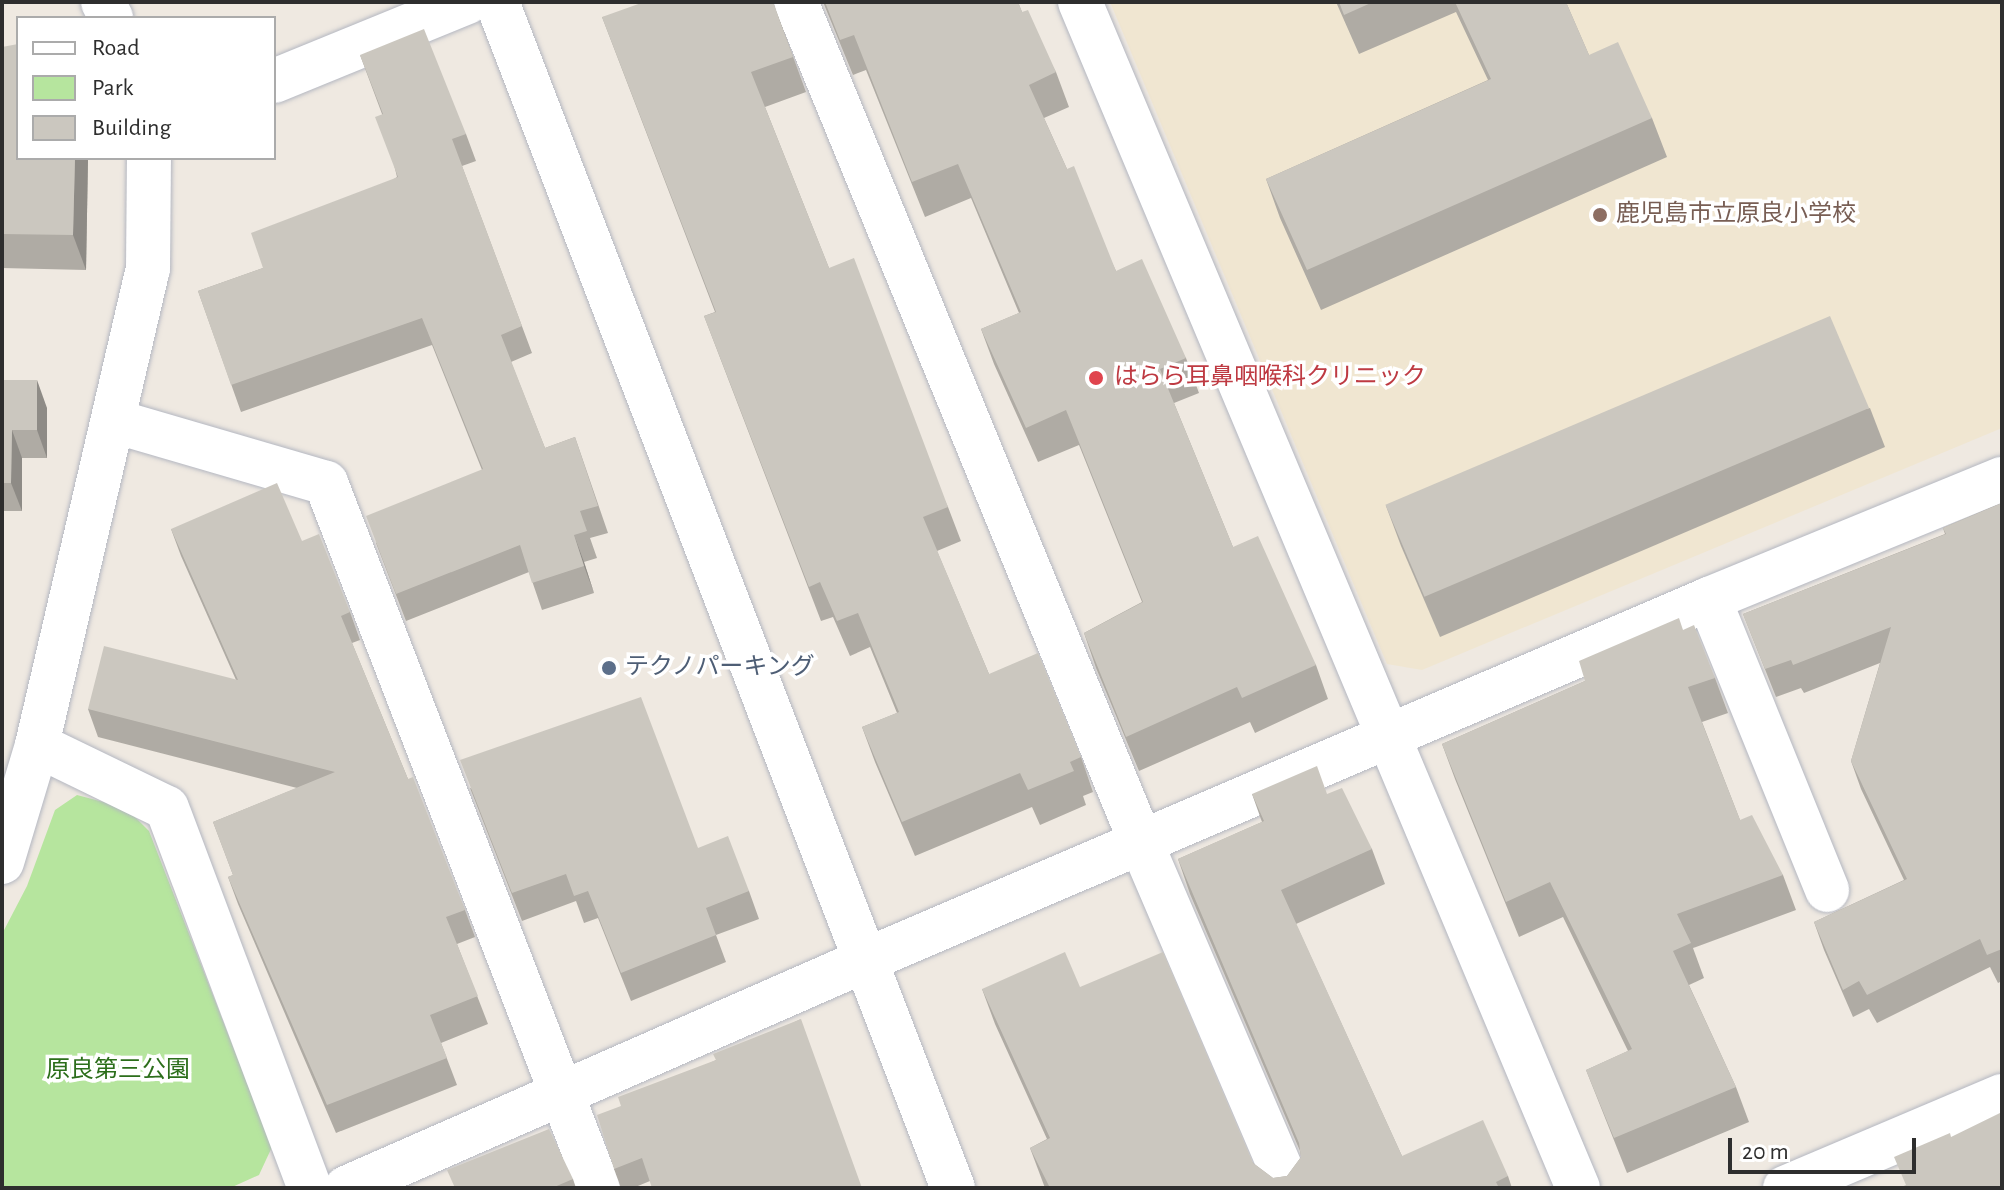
<!DOCTYPE html>
<html>
<head>
<meta charset="utf-8">
<style>
	body { margin:0 }
	#map { position:relative; width:2004px; height:1190px; overflow:hidden; background:#efe9e1; font-family:"Alegreya Sans","Noto Sans JP",sans-serif }
	div>[style] { position:absolute }
	.education>* { inset:0; background:#f0e6d1 }
	.green>* { inset:0; background:#b6e59e }
	.roads { filter:drop-shadow(0 0 2px #b4b7c1) drop-shadow(0 0 2px #b4b7c1) }
	.minor>* { height:44px; margin:-22px; padding:0 22px; transform-origin:22px; border-radius:22px; background:#fff }
	.tertiary>* { height:44px; margin:-22px; padding:0 22px; transform-origin:22px; border-radius:22px; background:#fff }
	.wall>* { inset:0; background:#afaba4 }
	.shaded-wall>* { inset:0; background:#8e8b86 }
	.building>* { inset:0; background:#cbc7bf; transform-origin:0 0 }
	.dots>* { width:22px; height:22px; translate:-50% -50%; box-sizing:border-box; border:4px solid #fff; border-radius:50% }
	span { translate:-50% -50%; white-space:nowrap; text-align:center; line-height:1.15; -webkit-text-stroke:7px #fff; paint-order:stroke }
	.education-label { font-size:24px; color:#785e54 }
	.left { translate:0 -50%; text-align:left }
	.health-label { font-size:24px; color:#be3a42 }
	.service-label { font-size:24px; color:#4e5e75 }
	.park-label { font-size:24px; color:#2c6e1b }
	.frame { position:absolute; inset:0; border:4px solid #2e2e2e; pointer-events:none }
	.legend { position:absolute; left:16px; top:16px; width:260px; height:144px; box-sizing:border-box; background:#fff; border:2px solid #ababab; margin:0; padding:10px 14px; list-style:none; font-size:24px; color:#2e2e2e }
	.legend li { display:flex; align-items:center; gap:16px; height:40px }
	.legend b { width:40px; border:2px solid #ababab }
	.scale { position:absolute; left:1728px; top:1138px; width:188px; height:36px; box-sizing:border-box; border:4px solid #2e2e2e; border-top:0; padding-left:10px; font-size:24px; line-height:28px; white-space:nowrap; color:#2e2e2e; -webkit-text-stroke:6px #fff; paint-order:stroke }
</style>
</head>
<body>
<div id="map">
	<div class="education">
		<i style="clip-path:polygon(1110px 2px,2002px 2px,2002px 428px,1422px 670px,1387px 664px)"></i>
	</div>
	<div class="green">
		<i style="clip-path:polygon(77px 795px,126px 808px,149px 831px,272px 1147px,259px 1175px,230px 1188px,2px 1188px,2px 934px,27px 886px,55px 810px)"></i>
	</div>
	<div class="roads">
		<div class="minor">
			<i style="left:103px;top:2px;width:18px;rotate:63deg"></i>
			<i style="left:796px;top:2px;width:911px;rotate:67.68deg"></i>
			<i style="left:1142px;top:845px;width:373px;rotate:66.8deg"></i>
			<i style="left:1080px;top:2px;width:1286px;rotate:67.22deg"></i>
			<i style="left:274px;top:81px;width:209px;rotate:-22.2deg"></i>
			<i style="left:114px;top:421px;width:221px;rotate:16.3deg"></i>
			<i style="left:326px;top:483px;width:756px;rotate:68.9deg"></i>
			<i style="left:1709px;top:599px;width:314px;rotate:67.9deg"></i>
			<i style="left:37px;top:745px;width:144px;rotate:25.9deg"></i>
			<i style="left:167px;top:808px;width:406px;rotate:69.4deg"></i>
			<i style="left:2px;top:862px;width:122px;rotate:-73.3deg"></i>
			<i style="left:37px;top:745px;width:489px;rotate:-76.9deg"></i>
			<i style="left:148px;top:269px;width:111px;rotate:-89.5deg"></i>
			<i style="left:346px;top:1188px;width:568px;rotate:-23.68deg"></i>
			<i style="left:1785px;top:1188px;width:236px;rotate:-23deg"></i>
		</div>
		<div class="tertiary">
			<i style="left:497px;top:2px;width:1271px;rotate:68.97deg"></i>
			<i style="left:866px;top:960px;width:917px;rotate:-23.18deg"></i>
			<i style="left:1709px;top:599px;width:317px;rotate:-22.3deg"></i>
		</div>
	</div>
	<div class="wall">
		<i style="clip-path:polygon(773px 2px,806px 92px,765px 107px,829px 268px,948px 507px,961px 541px,937px 551px,989px 674px,1081px 757px,1093px 792px,1083px 796px,1086px 805px,1040px 825px,1032px 807px,915px 856px,875px 762px,862px 727px,897px 713px,870px 647px,850px 656px,833px 617px,821px 621px,704px 316px,715px 312px,602px 17px)"></i>
		<i style="clip-path:polygon(823px 2px,1018px 2px,1022px 12px,1056px 72px,1069px 107px,1044px 118px,1067px 169px,1116px 271px,1186px 358px,1199px 393px,1174px 403px,1233px 547px,1316px 665px,1328px 699px,1255px 733px,1250px 722px,1139px 771px,1096px 668px,1084px 633px,1142px 602px,1079px 445px,1038px 462px,994px 364px,981px 329px,1019px 313px,971px 198px,925px 217px,866px 70px,853px 75px)"></i>
		<i style="clip-path:polygon(1336px 2px,1566px 2px,1589px 55px,1652px 118px,1667px 157px,1321px 310px,1280px 218px,1266px 179px,1488px 80px,1456px 12px,1359px 54px)"></i>
		<i style="clip-path:polygon(2px 47px,88px 158px,86px 270px,2px 268px)"></i>
		<i style="clip-path:polygon(360px 55px,466px 134px,476px 161px,462px 166px,532px 353px,511px 362px,545px 448px,575px 437px,608px 533px,590px 538px,597px 558px,584px 562px,594px 593px,542px 610px,529px 572px,406px 621px,376px 543px,482px 470px,432px 345px,241px 412px,198px 291px,263px 268px,397px 177px,382px 114px)"></i>
		<i style="clip-path:polygon(2px 380px,47px 408px,47px 458px,22px 458px,22px 511px,2px 511px)"></i>
		<i style="clip-path:polygon(1870px 408px,1885px 447px,1440px 637px,1401px 546px,1386px 506px)"></i>
		<i style="clip-path:polygon(2002px 503px,2002px 981px,1998px 983px,1990px 967px,1877px 1023px,1869px 1009px,1853px 1017px,1824px 950px,1814px 922px,1904px 880px,1861px 789px,1851px 761px,1880px 663px,1804px 693px,1801px 688px,1776px 697px,1743px 614px,1945px 534px,1943px 528px)"></i>
		<i style="clip-path:polygon(171px 529px,302px 541px,350px 612px,360px 640px,352px 643px,408px 779px,465px 910px,475px 937px,457px 944px,488px 1024px,441px 1043px,457px 1085px,336px 1133px,238px 904px,228px 877px,233px 875px,213px 822px,297px 788px,98px 737px,88px 709px,236px 680px,181px 556px)"></i>
		<i style="clip-path:polygon(1683px 630px,1715px 678px,1728px 713px,1702px 722px,1740px 820px,1783px 875px,1796px 910px,1693px 948px,1704px 978px,1689px 985px,1736px 1087px,1749px 1122px,1627px 1173px,1586px 1070px,1628px 1051px,1563px 917px,1519px 937px,1455px 779px,1442px 744px,1585px 681px)"></i>
		<i style="clip-path:polygon(470px 788px,698px 848px,749px 891px,759px 919px,716px 935px,726px 962px,631px 1001px,598px 918px,584px 923px,576px 901px,522px 921px)"></i>
		<i style="clip-path:polygon(1252px 794px,1327px 794px,1372px 849px,1385px 884px,1296px 924px,1402px 1156px,1508px 1176px,1512px 1188px,1045px 1188px,1030px 1148px,1047px 1139px,995px 1024px,982px 989px,1080px 987px,1253px 1163px,1273px 1178px,1287px 1176px,1301px 1157px,1300px 1151px,1190px 894px,1178px 859px,1262px 822px)"></i>
		<i style="clip-path:polygon(801px 1019px,650px 1181px,633px 1188px,621px 1188px,614px 1169px,621px 1106px)"></i>
		<i style="clip-path:polygon(573px 1179px,576px 1188px,455px 1188px)"></i>
	</div>
	<div class="shaded-wall">
		<i style="clip-path:polygon(75px 158px,88px 158px,86px 270px,73px 235px)"></i>
		<i style="clip-path:polygon(37px 380px,47px 408px,47px 458px,37px 430px)"></i>
		<i style="clip-path:polygon(12px 430px,22px 458px,22px 511px,11px 483px)"></i>
		<i style="clip-path:polygon(574px 535px,584px 562px,594px 593px,584px 566px)"></i>
	</div>
	<div class="building">
		<i style="clip-path:polygon(644px 2px,773px 2px,793px 57px,751px 72px,829px 268px,854px 258px,948px 507px,923px 517px,989px 674px,1038px 653px,1081px 757px,1070px 762px,1074px 771px,1028px 790px,1020px 773px,902px 822px,862px 727px,899px 712px,858px 613px,837px 621px,820px 582px,809px 587px,704px 316px,716px 312px,602px 17px)"></i>
		<i style="clip-path:polygon(825px 2px,1018px 2px,1022px 12px,1028px 10px,1056px 72px,1029px 85px,1067px 169px,1074px 166px,1116px 271px,1142px 259px,1186px 358px,1160px 369px,1233px 547px,1258px 536px,1316px 665px,1242px 698px,1237px 687px,1126px 737px,1084px 633px,1143px 602px,1066px 410px,1026px 428px,981px 329px,1021px 312px,958px 164px,912px 182px,854px 35px,840px 40px)"></i>
		<i style="clip-path:polygon(1339px 2px,1373px 2px,1344px 15px)"></i>
		<i style="clip-path:polygon(1455px 2px,1566px 2px,1589px 55px,1618px 42px,1652px 118px,1307px 270px,1266px 179px,1491px 79px)"></i>
		<i style="clip-path:polygon(424px 29px,466px 134px,452px 139px,522px 326px,501px 335px,545px 448px,575px 437px,598px 506px,580px 511px,587px 531px,574px 535px,584px 566px,532px 583px,520px 545px,396px 594px,366px 516px,483px 469px,422px 318px,231px 385px,198px 291px,263px 268px,251px 233px,398px 177px,375px 117px,383px 114px,360px 55px)"></i>
		<i style="clip-path:polygon(18px 44px,18px 158px,75px 158px,73px 235px,2px 234px,2px 47px)"></i>
		<i style="left:1830px;top:316px;width:100px;height:483px;rotate:67deg"></i>
		<i style="clip-path:polygon(2px 380px,37px 380px,37px 430px,12px 430px,11px 483px,2px 483px)"></i>
		<i style="clip-path:polygon(277px 483px,302px 541px,319px 534px,350px 612px,341px 616px,408px 779px,413px 777px,465px 910px,446px 917px,478px 996px,430px 1015px,447px 1058px,327px 1105px,228px 877px,233px 875px,213px 822px,335px 772px,88px 709px,104px 646px,238px 680px,171px 529px)"></i>
		<i style="clip-path:polygon(2002px 503px,2002px 949px,1987px 955px,1980px 939px,1867px 995px,1859px 981px,1843px 990px,1814px 922px,1907px 879px,1851px 761px,1891px 627px,1793px 665px,1791px 660px,1765px 669px,1743px 614px,1946px 534px,1943px 528px)"></i>
		<i style="clip-path:polygon(1679px 618px,1683px 630px,1694px 625px,1715px 678px,1688px 687px,1740px 820px,1752px 815px,1783px 875px,1677px 914px,1691px 943px,1673px 951px,1736px 1087px,1614px 1138px,1586px 1070px,1632px 1049px,1550px 882px,1506px 902px,1442px 744px,1585px 681px,1579px 661px)"></i>
		<i style="clip-path:polygon(641px 697px,698px 848px,728px 836px,749px 891px,706px 908px,716px 935px,621px 973px,588px 891px,574px 896px,566px 874px,512px 893px,460px 760px)"></i>
		<i style="clip-path:polygon(1317px 766px,1327px 794px,1342px 788px,1372px 849px,1281px 890px,1402px 1156px,1483px 1120px,1508px 1176px,1496px 1182px,1499px 1188px,1050px 1188px,1030px 1148px,1050px 1138px,982px 989px,1065px 952px,1080px 987px,1163px 952px,1253px 1163px,1273px 1178px,1287px 1176px,1301px 1157px,1299px 1143px,1178px 859px,1264px 821px,1252px 794px)"></i>
		<i style="clip-path:polygon(801px 1019px,862px 1188px,652px 1188px,642px 1158px,614px 1169px,597px 1115px,621px 1106px,618px 1097px,716px 1060px,713px 1054px)"></i>
		<i style="clip-path:polygon(2002px 1112px,2002px 1188px,1899px 1188px,1906px 1185px,1894px 1157px,1950px 1133px,1951px 1137px)"></i>
		<i style="clip-path:polygon(549px 1129px,573px 1179px,552px 1188px,455px 1188px,447px 1170px)"></i>
	</div>
	<div class="dots">
		<i style="left:1600px;top:215px;background:#8d6e63"></i>
		<i style="left:1096px;top:378px;background:#e0444e"></i>
		<i style="left:609px;top:668px;background:#5c6f8a"></i>
	</div>
	<div class="education-label">
		<span class="left" style="left:1616px;top:215px">鹿児島市立原良小学校</span>
	</div>
	<div class="health-label">
		<span class="left" style="left:1114px;top:378px">はらら耳鼻咽喉科クリニック</span>
	</div>
	<div class="service-label">
		<span class="left" style="left:625px;top:668px">テクノパーキング</span>
	</div>
	<div class="park-label">
		<span style="left:118px;top:1071px">原良第三公園</span>
	</div>
	<div class="frame"></div>
	<ul class="legend">
	<li><b style="height:10px;background:#fff"></b>Road</li>
	<li><b style="height:22px;background:#b6e59e"></b>Park</li>
	<li><b style="height:22px;background:#cbc7bf"></b>Building</li>
	</ul>
	<div class="scale">20 m</div>
</div>
</body>
</html>
